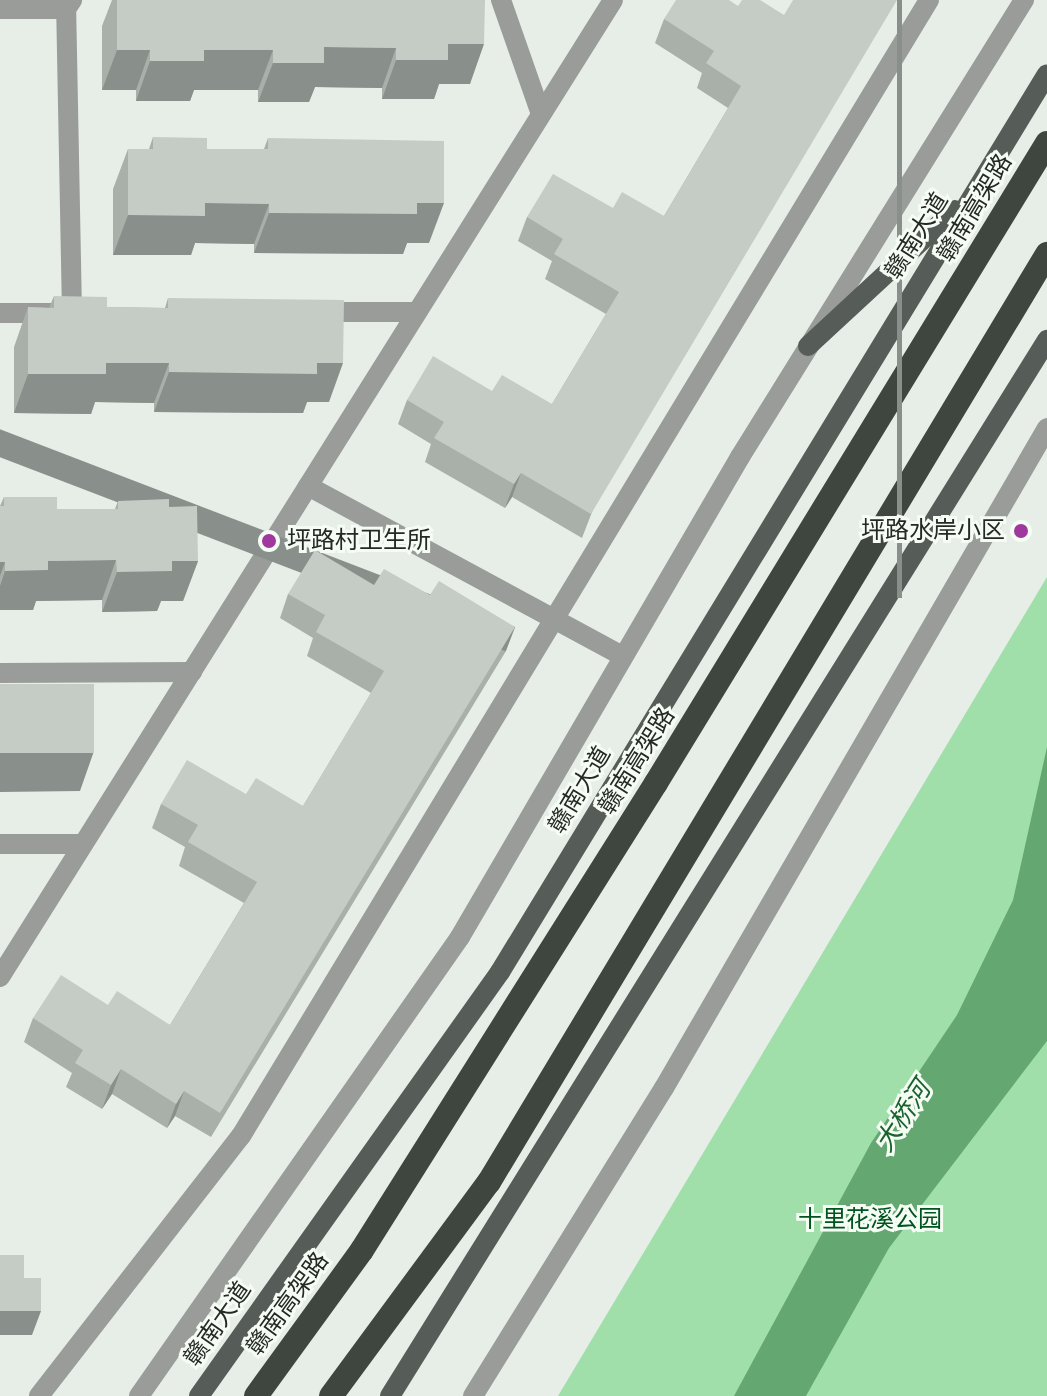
<!DOCTYPE html>
<html>
<head>
<meta charset="utf-8">
<style>
	body { margin:0 }
	#map { position:relative; width:1047px; height:1396px; overflow:hidden; background:#e6eee7; font-family:"Sofia Sans Condensed","Noto Sans SC",sans-serif }
	div>[style] { position:absolute }
	.green>* { inset:0; background:#a0deaa }
	.water>* { inset:0; background:#64a771 }
	.minor>* { height:20px; margin:-10px; padding:0 10px; transform-origin:10px; border-radius:10px; background:#999c99 }
	.major>* { height:20px; margin:-10px; padding:0 10px; transform-origin:10px; border-radius:10px; background:#565c57 }
	.highway-bridge>* { height:24px; margin:-12px; padding:0 12px; transform-origin:12px; border-radius:12px; background:#3f453f }
	.wall>* { inset:0; background:#a9afa9 }
	.shaded-wall>* { inset:0; background:#898f8a; transform-origin:0 0 }
	.building>* { inset:0; background:#c4ccc5; transform-origin:0 0 }
	.dots>* { width:22px; height:22px; translate:-50% -50%; box-sizing:border-box; border:4px solid #f4fcf4; border-radius:50% }
	span { translate:-50% -50%; white-space:nowrap; text-align:center; line-height:1.15; -webkit-text-stroke:6px #f4fcf4; paint-order:stroke }
	.street-label { font-size:24px; color:#252825 }
	.poi-label { font-size:24px; color:#252825 }
	.right { translate:-100% -50%; text-align:right }
	.left { translate:0 -50%; text-align:left }
	.park-label { font-size:24px; color:#00521f }
	.water-label { font-size:26px; color:#1a622e; font-style:italic }
</style>
</head>
<body>
<div id="map">
	<div class="green">
		<i style="clip-path:polygon(1047px 577px,1047px 1396px,558px 1396px)"></i>
	</div>
	<div class="water">
		<i style="clip-path:polygon(1047px 747px,1047px 1041px,889px 1248px,806px 1396px,734px 1396px,871px 1143px,957px 1015px,1013px 900px)"></i>
	</div>
	<div class="minor">
		<i style="left:501px;top:0;width:121px;rotate:70.7deg"></i>
		<i style="left:0;top:9px;width:66px"></i>
		<i style="left:66px;top:9px;width:9px;rotate:-58deg"></i>
		<i style="left:316px;top:312px;width:101px"></i>
		<i style="left:0;top:313px;width:52px"></i>
		<i style="left:72px;top:313px;width:304px;rotate:-91.1deg"></i>
		<i style="left:66px;top:9px;width:11px;rotate:-56deg"></i>
		<i style="left:308px;top:486px;width:358px;rotate:28.4deg"></i>
		<i style="left:0;top:673px;width:192px;rotate:-0.3deg"></i>
		<i style="left:0;top:844px;width:83px"></i>
		<i style="left:0;top:977px;width:1153px;rotate:-57.89deg"></i>
		<i style="left:39px;top:1396px;width:329px;rotate:-52.2deg"></i>
		<i style="left:241px;top:1136px;width:1328px;rotate:-58.8deg"></i>
		<i style="left:139px;top:1396px;width:560px;rotate:-55.03deg"></i>
		<i style="left:460px;top:937px;width:556px;rotate:-59.74deg"></i>
		<i style="left:740px;top:457px;width:538px;rotate:-58.14deg"></i>
		<i style="left:473px;top:1396px;width:362px;rotate:-58.2deg"></i>
		<i style="left:664px;top:1088px;width:763px;rotate:-59.87deg"></i>
	</div>
	<div class="major">
		<i style="left:808px;top:346px;width:200px;rotate:-42.8deg"></i>
		<i style="left:199px;top:1396px;width:520px;rotate:-54.63deg"></i>
		<i style="left:500px;top:972px;width:1051px;rotate:-58.65deg"></i>
		<i style="left:390px;top:1396px;width:1244px;rotate:-58.11deg"></i>
	</div>
	<div class="highway-bridge">
		<i style="left:256px;top:1396px;width:180px;rotate:-54deg"></i>
		<i style="left:362px;top:1250px;width:552px;rotate:-57.81deg"></i>
		<i style="left:656px;top:783px;width:750px;rotate:-58.58deg"></i>
		<i style="left:331px;top:1396px;width:266px;rotate:-53.6deg"></i>
		<i style="left:489px;top:1182px;width:1083px;rotate:-58.98deg"></i>
	</div>
	<div class="wall">
		<i style="clip-path:polygon(112px 0,485px 0,470px 84px,439px 84px,434px 99px,382px 99px,382px 88px,315px 87px,309px 102px,258px 102px,258px 90px,194px 90px,190px 101px,136px 101px,136px 90px,102px 90px,102px 26px)"></i>
		<i style="clip-path:polygon(738px 6px,784px 15px,582px 538px,512px 497px,505px 508px,425px 462px,431px 444px,398px 424px,407px 400px,492px 391px,552px 404px,606px 314px,545px 279px,552px 261px,518px 241px,527px 217px,613px 208px,664px 216px,728px 108px,697px 88px,702px 73px,655px 43px,664px 19px)"></i>
		<i style="clip-path:polygon(153px 137px,207px 149px,264px 149px,268px 138px,429px 243px,407px 243px,403px 254px,254px 253px,254px 244px,195px 243px,191px 255px,113px 255px,113px 189px,128px 149px,149px 149px)"></i>
		<i style="clip-path:polygon(54px 296px,107px 307px,165px 308px,168px 298px,329px 402px,307px 402px,303px 413px,154px 412px,154px 403px,95px 402px,91px 414px,14px 413px,14px 347px,28px 307px,49px 308px)"></i>
		<i style="clip-path:polygon(4px 497px,57px 509px,115px 509px,118px 501px,169px 507px,198px 561px,183px 601px,161px 601px,157px 611px,102px 612px,102px 600px,36px 601px,33px 610px,0 610px,0 506px)"></i>
		<i style="clip-path:polygon(374px 585px,430px 595px,515px 627px,506px 651px,211px 1137px,175px 1116px,167px 1128px,112px 1094px,102px 1109px,66px 1087px,72px 1073px,24px 1042px,33px 1018px,108px 1005px,170px 1025px,244px 903px,179px 866px,185px 847px,152px 828px,161px 804px,246px 794px,303px 806px,371px 693px,307px 656px,313px 638px,280px 618px,288px 594px)"></i>
	</div>
	<div class="shaded-wall">
		<i style="left:897px;top:0;width:5px;height:598px"></i>
		<i style="clip-path:polygon(448px 44px,484px 44px,470px 84px,439px 84px,434px 99px,382px 99px,396px 60px)"></i>
		<i style="clip-path:polygon(324px 47px,396px 48px,382px 88px,315px 87px,309px 102px,258px 102px,273px 63px)"></i>
		<i style="clip-path:polygon(117px 50px,150px 50px,136px 90px,102px 90px)"></i>
		<i style="clip-path:polygon(204px 50px,273px 50px,258px 90px,194px 90px,190px 101px,136px 101px,150px 61px)"></i>
		<i style="clip-path:polygon(205px 203px,269px 204px,254px 244px,195px 243px,191px 255px,113px 255px,128px 215px)"></i>
		<i style="clip-path:polygon(417px 203px,444px 203px,429px 243px,407px 243px,403px 254px,254px 253px,269px 213px)"></i>
		<i style="clip-path:polygon(106px 363px,169px 363px,154px 403px,95px 402px,91px 414px,14px 413px,28px 374px)"></i>
		<i style="clip-path:polygon(317px 363px,343px 363px,329px 402px,307px 402px,303px 413px,154px 412px,169px 372px)"></i>
		<i style="clip-path:polygon(521px 473px,512px 497px,505px 508px,514px 484px)"></i>
		<i style="clip-path:polygon(116px 560px,102px 600px,36px 601px,33px 610px,0 610px,0 586px,5px 571px,48px 561px)"></i>
		<i style="clip-path:polygon(172px 561px,198px 561px,183px 601px,161px 601px,157px 611px,102px 612px,117px 572px)"></i>
		<i style="clip-path:polygon(0 562px,5px 562px,0 576px)"></i>
		<i style="left:515px;top:627px;width:26px;height:569px;rotate:111deg"></i>
		<i style="clip-path:polygon(94px 751px,80px 791px,0 792px,0 753px)"></i>
		<i style="clip-path:polygon(121px 1069px,112px 1094px,102px 1109px,111px 1085px)"></i>
		<i style="clip-path:polygon(184px 1091px,175px 1116px,167px 1128px,176px 1104px)"></i>
		<i style="clip-path:polygon(0 1311px,41px 1311px,32px 1335px,0 1335px)"></i>
	</div>
	<div class="building">
		<i style="clip-path:polygon(117px 0,485px 0,484px 44px,448px 44px,448px 60px,396px 60px,396px 48px,324px 47px,324px 63px,273px 63px,273px 50px,204px 50px,204px 61px,150px 61px,150px 50px,117px 50px)"></i>
		<i style="clip-path:polygon(676px 0,729px 0,738px 6px,742px 0,760px 0,784px 15px,793px 0,897px 0,591px 514px,521px 473px,514px 484px,434px 438px,444px 422px,407px 400px,433px 356px,492px 391px,502px 375px,552px 404px,619px 292px,554px 254px,563px 239px,527px 217px,553px 174px,613px 208px,622px 192px,664px 216px,741px 86px,706px 63px,714px 51px,664px 19px)"></i>
		<i style="clip-path:polygon(153px 137px,207px 138px,207px 149px,268px 149px,268px 138px,444px 141px,444px 203px,417px 203px,417px 214px,269px 213px,269px 204px,205px 203px,205px 216px,128px 215px,128px 149px,153px 149px)"></i>
		<i style="clip-path:polygon(54px 296px,107px 297px,107px 307px,168px 308px,168px 298px,344px 300px,343px 363px,317px 363px,317px 374px,169px 372px,169px 363px,106px 363px,106px 374px,28px 374px,28px 307px,54px 308px)"></i>
		<i style="clip-path:polygon(4px 497px,57px 497px,57px 509px,118px 509px,118px 501px,169px 499px,169px 507px,197px 506px,198px 561px,172px 561px,172px 571px,117px 572px,116px 560px,48px 561px,48px 570px,5px 571px,5px 562px,0 562px,0 506px,4px 506px)"></i>
		<i style="clip-path:polygon(315px 550px,374px 585px,384px 569px,430px 595px,439px 581px,515px 627px,220px 1113px,184px 1091px,176px 1104px,121px 1069px,111px 1085px,75px 1063px,83px 1050px,33px 1018px,61px 975px,108px 1005px,117px 991px,170px 1025px,257px 882px,188px 842px,198px 825px,161px 804px,187px 760px,246px 794px,256px 778px,303px 806px,384px 671px,316px 632px,325px 615px,288px 594px)"></i>
		<i style="left:0;top:684px;width:94px;height:69px"></i>
		<i style="clip-path:polygon(0 1255px,24px 1255px,24px 1278px,41px 1278px,41px 1311px,0 1311px)"></i>
	</div>
	<div class="dots">
		<i style="left:1021px;top:531px;background:#a0399d"></i>
		<i style="left:269px;top:541px;background:#a0399d"></i>
	</div>
	<div class="street-label">
		<span style="left:975px;top:208px;rotate:-59deg">赣南高架路</span>
		<span style="left:917px;top:236px;rotate:-58deg">赣南大道</span>
		<span style="left:637px;top:761px;rotate:-58deg">赣南高架路</span>
		<span style="left:580px;top:790px;rotate:-59deg">赣南大道</span>
		<span style="left:288px;top:1304px;rotate:-54deg">赣南高架路</span>
		<span style="left:218px;top:1324px;rotate:-55deg">赣南大道</span>
	</div>
	<div class="poi-label">
		<span class="right" style="left:1005px;top:531px">坪路水岸小区</span>
		<span class="left" style="left:287px;top:541px">坪路村卫生所</span>
	</div>
	<div class="park-label">
		<span style="left:870px;top:1220px">十里花溪公园</span>
	</div>
	<div class="water-label">
		<span style="left:904px;top:1117px;rotate:-57deg">大桥河</span>
	</div>
</div>
</body>
</html>
